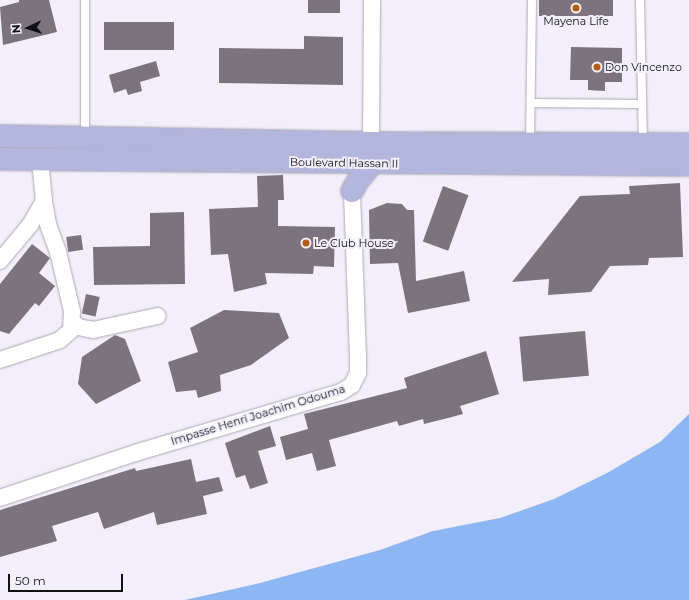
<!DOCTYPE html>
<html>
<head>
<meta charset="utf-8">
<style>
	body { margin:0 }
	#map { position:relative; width:689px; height:600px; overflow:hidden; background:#f2eefa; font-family:Montserrat,sans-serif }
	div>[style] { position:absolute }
	.water>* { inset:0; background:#8db7f2 }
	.building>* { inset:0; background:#7c747d; transform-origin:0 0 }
	.roads { filter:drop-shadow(0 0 1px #aca8b4) drop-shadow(0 0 1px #aca8b4) }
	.service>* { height:8px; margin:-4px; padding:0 4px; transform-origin:4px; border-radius:4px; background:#fff }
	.minor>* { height:16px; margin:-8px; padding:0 8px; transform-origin:8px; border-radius:8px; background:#fff }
	.primary>* { height:22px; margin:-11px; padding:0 11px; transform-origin:11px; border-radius:11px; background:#b2b5dc }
	.dots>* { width:11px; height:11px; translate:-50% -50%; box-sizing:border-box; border:2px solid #f2eefa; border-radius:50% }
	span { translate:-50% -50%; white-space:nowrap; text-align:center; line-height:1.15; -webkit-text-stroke:4px #f2eefa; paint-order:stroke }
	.poi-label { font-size:11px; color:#111013 }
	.left { translate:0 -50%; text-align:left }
	.street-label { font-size:11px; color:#111013 }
	.north { position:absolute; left:8px; top:8px; width:40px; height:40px; -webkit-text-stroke:3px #f2eefa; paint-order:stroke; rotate:266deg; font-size:11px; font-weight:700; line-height:16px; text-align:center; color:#111013 }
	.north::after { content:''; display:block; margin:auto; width:14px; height:18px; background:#111013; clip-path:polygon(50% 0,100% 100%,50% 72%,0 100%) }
	.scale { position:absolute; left:8px; top:574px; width:115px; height:18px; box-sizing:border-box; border:2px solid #111013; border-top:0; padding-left:5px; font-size:12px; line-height:14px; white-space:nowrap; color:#111013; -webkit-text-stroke:3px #f2eefa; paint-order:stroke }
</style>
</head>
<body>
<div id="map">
	<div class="water">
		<i style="clip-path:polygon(689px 414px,689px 600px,185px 600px,260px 583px,380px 550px,433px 531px,500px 518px,554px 499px,607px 473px,660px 442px)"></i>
	</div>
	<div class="building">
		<i style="clip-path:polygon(19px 0,49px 0,57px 32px,3px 45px,0 7px,19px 2px)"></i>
		<i style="left:308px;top:0;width:32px;height:13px"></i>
		<i style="left:539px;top:0;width:74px;height:16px"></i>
		<i style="left:174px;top:22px;width:28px;height:70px;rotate:90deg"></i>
		<i style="clip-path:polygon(304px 36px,343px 37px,343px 85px,219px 83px,219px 48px,304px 49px)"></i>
		<i style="clip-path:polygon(571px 47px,622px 48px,622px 82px,605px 82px,605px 91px,588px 90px,588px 80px,570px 80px)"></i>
		<i style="clip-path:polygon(156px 61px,160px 76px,140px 82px,142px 91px,128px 95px,126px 89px,114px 93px,109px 75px)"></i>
		<i style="clip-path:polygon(283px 175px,284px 200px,278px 200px,278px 226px,335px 227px,334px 267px,314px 266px,313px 274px,265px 273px,267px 284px,234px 292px,228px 254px,211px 255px,209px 209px,258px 207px,257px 176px)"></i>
		<i style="clip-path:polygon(680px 183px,683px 257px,649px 258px,648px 265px,610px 266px,591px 292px,548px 295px,549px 279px,512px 282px,580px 196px,630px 194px,629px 186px)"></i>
		<i style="left:443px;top:186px;width:27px;height:59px;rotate:20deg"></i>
		<i style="clip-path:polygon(387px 203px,402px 204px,407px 210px,414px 210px,416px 281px,464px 271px,470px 301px,408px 313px,398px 263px,370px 264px,369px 210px)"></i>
		<i style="clip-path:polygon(184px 212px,185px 284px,94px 285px,93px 247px,150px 246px,150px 213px)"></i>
		<i style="left:81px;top:235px;width:15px;height:15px;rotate:82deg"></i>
		<i style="clip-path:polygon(32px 244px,50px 258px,39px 273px,55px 286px,39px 306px,35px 303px,9px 334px,0 331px,0 284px)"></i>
		<i style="left:86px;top:294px;width:14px;height:20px;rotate:12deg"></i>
		<i style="clip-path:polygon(224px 310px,279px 313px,289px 338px,251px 365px,220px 375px,221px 391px,198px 398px,196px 390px,176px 392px,168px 362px,198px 352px,190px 328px)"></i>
		<i style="left:585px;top:331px;width:45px;height:66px;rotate:85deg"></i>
		<i style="clip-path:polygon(115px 335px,125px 339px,141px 381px,96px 404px,78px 384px,82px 357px)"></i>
		<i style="clip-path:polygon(486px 351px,499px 394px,460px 406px,463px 414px,448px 418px,424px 424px,423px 419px,399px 426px,397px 421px,329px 440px,336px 466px,317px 471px,312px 453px,286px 460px,280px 437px,308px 429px,304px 414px,407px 388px,404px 378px)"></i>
		<i style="clip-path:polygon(270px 426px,276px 446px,258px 451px,268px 483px,250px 489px,245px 475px,236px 478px,225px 443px)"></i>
		<i style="clip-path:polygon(191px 459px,196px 482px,219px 477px,223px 491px,203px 496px,207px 514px,157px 525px,154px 512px,104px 529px,98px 512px,52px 526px,57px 541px,0 557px,0 510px,135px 468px,136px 471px)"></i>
	</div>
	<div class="roads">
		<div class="service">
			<i style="left:640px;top:0;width:143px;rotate:88.8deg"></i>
			<i style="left:531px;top:103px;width:111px;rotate:0.5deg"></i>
			<i style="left:85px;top:137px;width:137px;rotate:-90deg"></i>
			<i style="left:530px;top:143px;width:143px;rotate:-89.2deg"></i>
		</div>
		<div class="minor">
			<i style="left:371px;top:143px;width:143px;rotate:-89.6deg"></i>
			<i style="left:0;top:261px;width:47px;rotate:-50.2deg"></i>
			<i style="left:30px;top:225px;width:28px;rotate:-60deg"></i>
			<i style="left:44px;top:201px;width:41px;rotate:-95.6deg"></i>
			<i style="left:72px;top:321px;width:8px;rotate:45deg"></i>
			<i style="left:78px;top:327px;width:15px;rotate:11deg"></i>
			<i style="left:93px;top:330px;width:66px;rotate:-12.2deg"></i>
			<i style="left:0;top:360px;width:63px;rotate:-18.4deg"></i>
			<i style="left:60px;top:340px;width:15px;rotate:-42deg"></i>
			<i style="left:71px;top:330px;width:19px;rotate:-87deg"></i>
			<i style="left:72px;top:311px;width:61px;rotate:-103.3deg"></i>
			<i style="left:58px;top:252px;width:30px;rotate:-110deg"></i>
			<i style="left:48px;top:224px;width:23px;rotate:-100deg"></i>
			<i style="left:0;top:498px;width:142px;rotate:-18.4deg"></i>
			<i style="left:135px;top:453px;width:215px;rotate:-16.5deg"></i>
			<i style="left:341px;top:392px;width:13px;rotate:-32deg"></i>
			<i style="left:352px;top:385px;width:13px;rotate:-63deg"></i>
			<i style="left:358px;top:373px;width:16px;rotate:-90deg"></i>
			<i style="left:358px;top:357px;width:166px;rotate:-92.1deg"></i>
		</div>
		<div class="primary">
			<i style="left:0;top:136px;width:371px;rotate:1.1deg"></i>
			<i style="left:371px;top:143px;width:318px;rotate:0.2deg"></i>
			<i style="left:0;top:159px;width:689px;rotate:0.5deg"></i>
			<i style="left:352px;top:191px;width:14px;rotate:-60deg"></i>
			<i style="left:359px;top:179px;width:21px;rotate:-49deg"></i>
		</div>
	</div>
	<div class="dots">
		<i style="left:576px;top:8px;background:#b95b0f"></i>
		<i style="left:597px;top:67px;background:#b95b0f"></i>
		<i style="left:306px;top:243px;background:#b95b0f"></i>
	</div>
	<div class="poi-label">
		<span style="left:576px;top:21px">Mayena Life</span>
		<span class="left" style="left:605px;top:67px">Don Vincenzo</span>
		<span class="left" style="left:314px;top:243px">Le Club House</span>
	</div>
	<div class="street-label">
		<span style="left:344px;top:163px;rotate:1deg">Boulevard Hassan II</span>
		<span style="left:258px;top:415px;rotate:-17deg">Impasse Henri Joachim Odouma</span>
	</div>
	<div class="north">N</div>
	<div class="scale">50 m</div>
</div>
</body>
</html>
